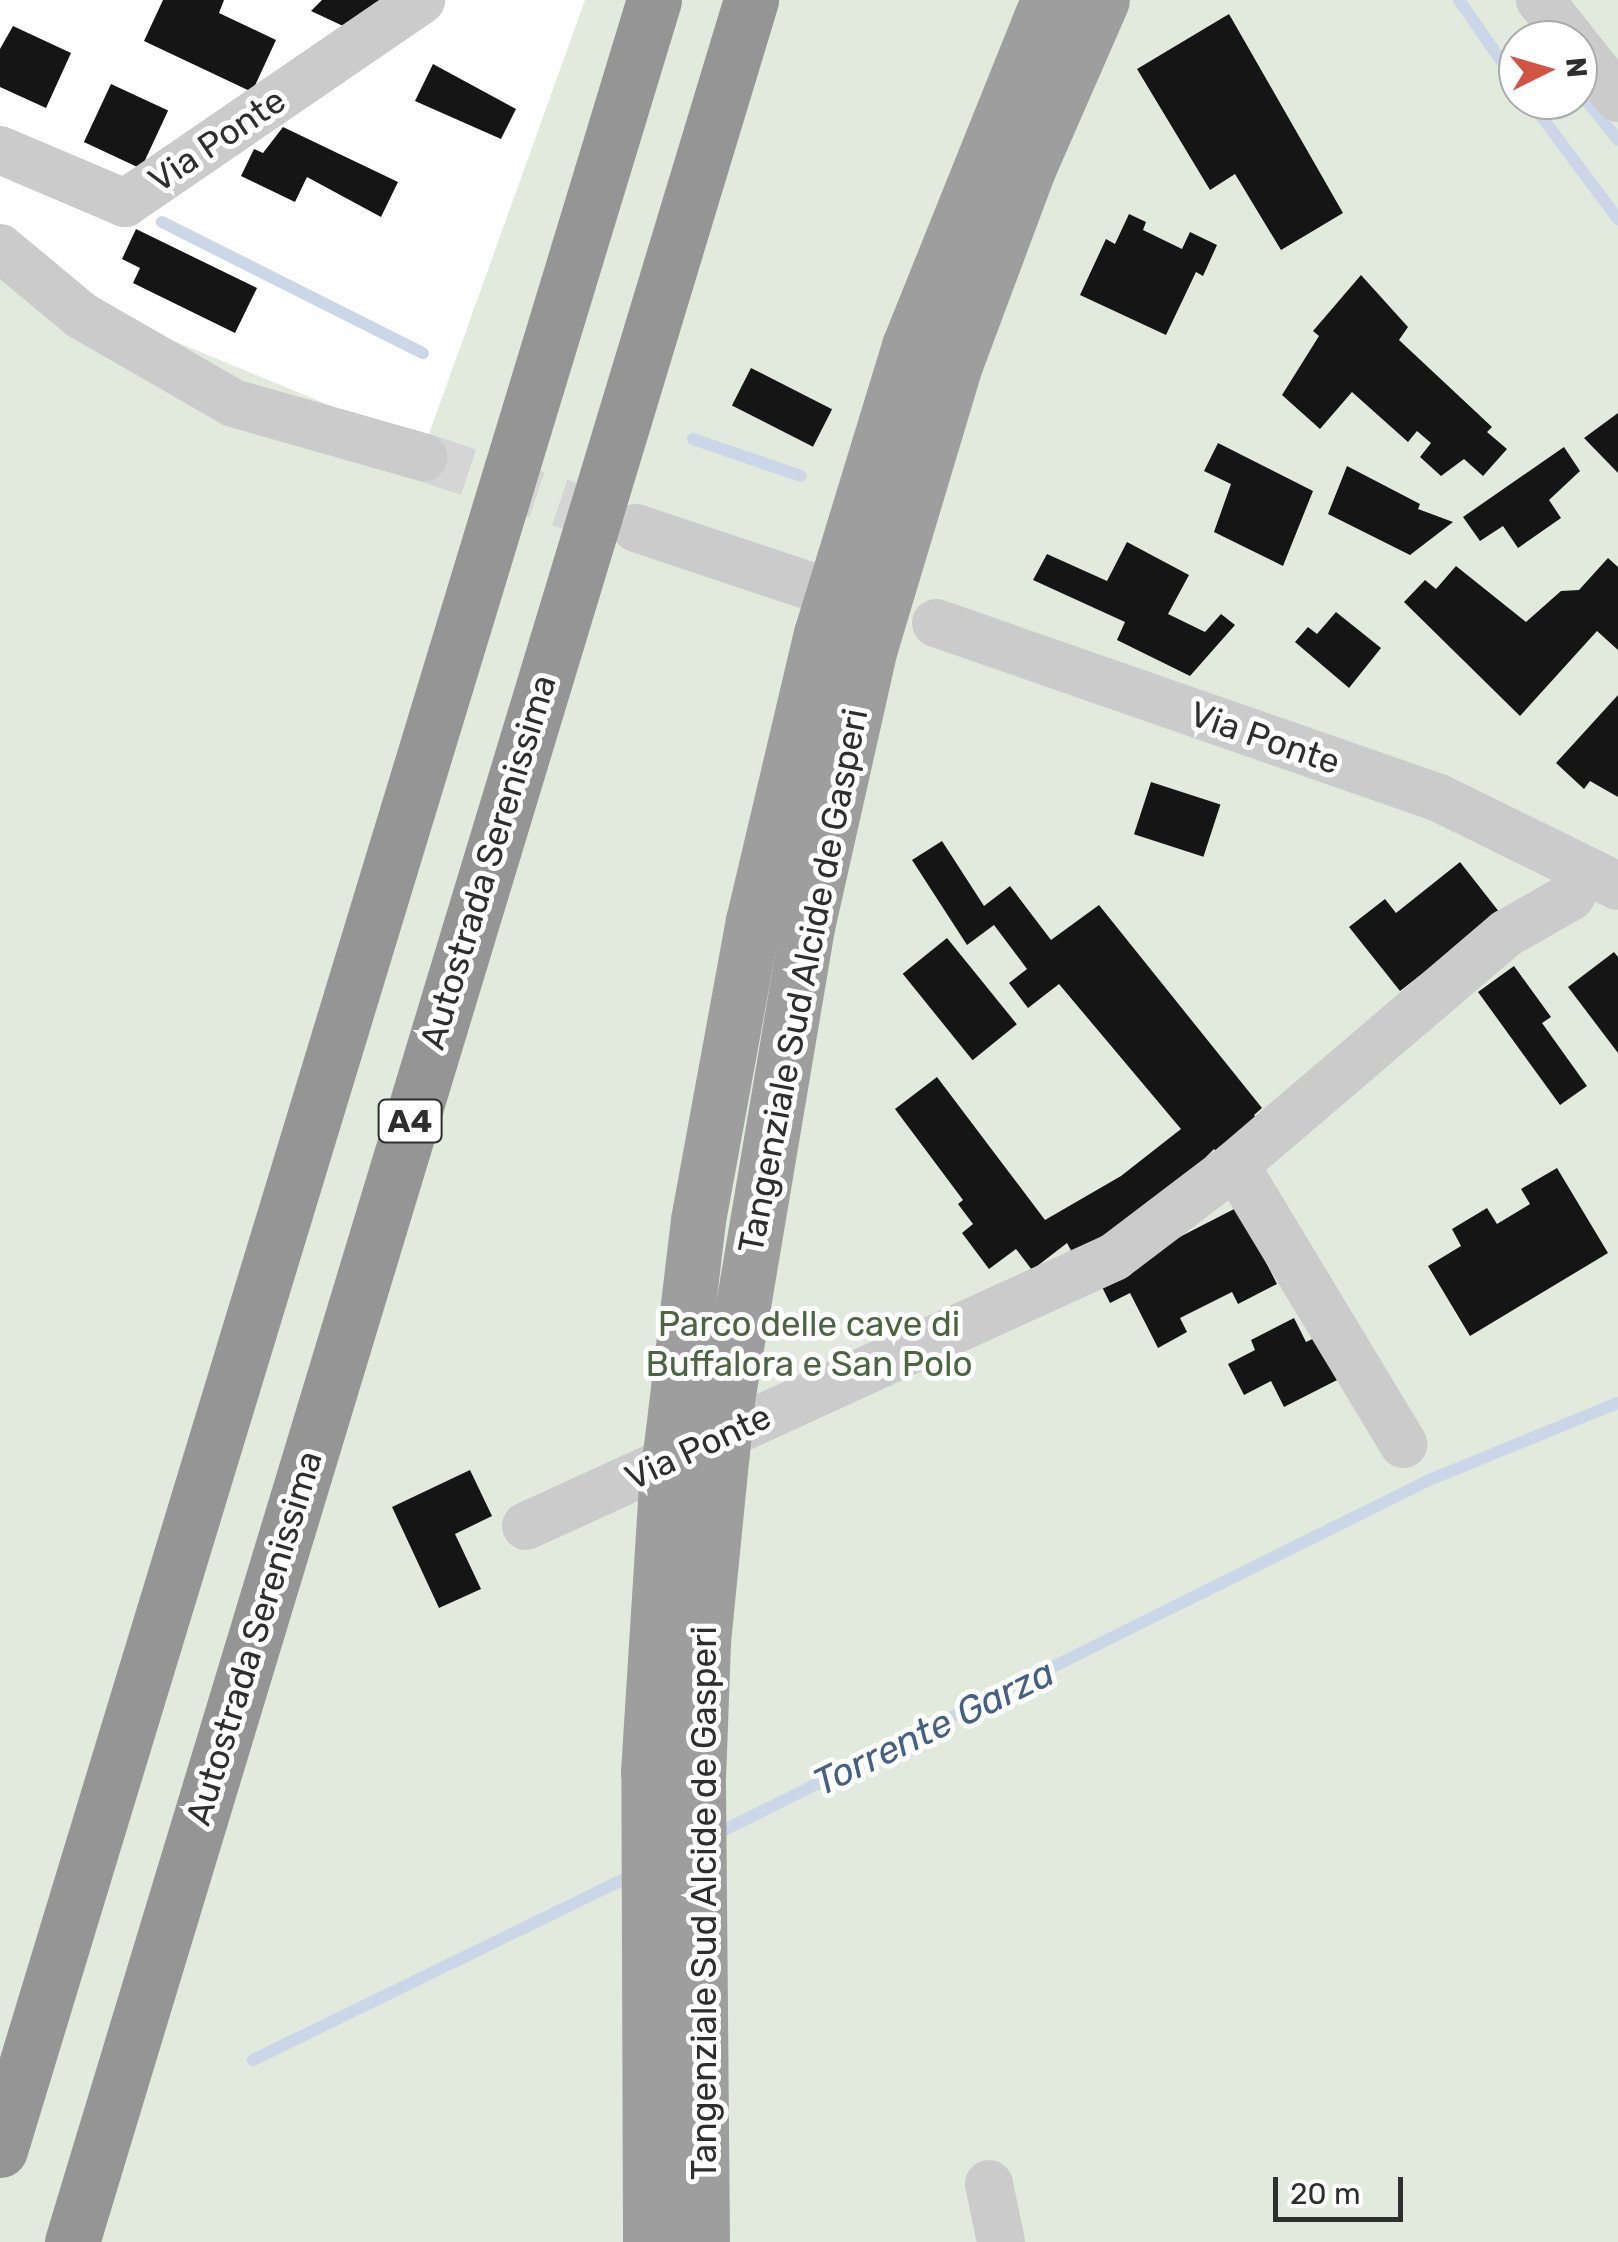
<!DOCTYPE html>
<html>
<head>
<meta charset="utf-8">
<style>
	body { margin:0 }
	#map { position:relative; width:1618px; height:2242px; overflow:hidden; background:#fff; font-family:Rubik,sans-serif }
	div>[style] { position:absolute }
	.green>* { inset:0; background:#e2eadd }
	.stream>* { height:12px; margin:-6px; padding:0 6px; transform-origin:6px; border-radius:6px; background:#cbd7e8 }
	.building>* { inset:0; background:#151515; transform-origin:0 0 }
	.minor-tunnel>* { height:48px; margin-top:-24px; transform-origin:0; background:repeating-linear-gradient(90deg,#d5d5d5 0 48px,transparent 0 72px) }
	.minor>* { height:48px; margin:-24px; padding:0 24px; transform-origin:24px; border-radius:24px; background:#cbcbcb }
	.trunk>* { height:55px; margin:-27.5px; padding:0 27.5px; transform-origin:27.5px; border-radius:27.5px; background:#9e9e9e }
	.motorway>* { height:55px; margin:-27.5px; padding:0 27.5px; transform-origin:27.5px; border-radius:27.5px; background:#959595 }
	.trunk-bridge>* { height:55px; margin:-27.5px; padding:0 27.5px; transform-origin:27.5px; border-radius:27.5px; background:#9e9e9e }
	span { translate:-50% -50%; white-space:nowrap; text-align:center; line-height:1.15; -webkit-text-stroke:10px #fff; paint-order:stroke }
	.shield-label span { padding:2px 8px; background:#fff; border:2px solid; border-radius:8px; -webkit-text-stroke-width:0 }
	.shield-label { font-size:32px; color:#2e2e2e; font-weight:700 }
	.street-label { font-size:35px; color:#2e2e2e }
	.park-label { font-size:35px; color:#4a6540 }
	.water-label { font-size:38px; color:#456087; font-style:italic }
	.north { position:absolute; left:1498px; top:20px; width:100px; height:100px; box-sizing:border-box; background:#fff; border:2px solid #ababab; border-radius:50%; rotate:85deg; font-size:28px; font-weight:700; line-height:40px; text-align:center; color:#2e2e2e }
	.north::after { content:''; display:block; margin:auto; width:35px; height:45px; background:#d25543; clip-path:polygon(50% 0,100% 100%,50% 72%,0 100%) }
	.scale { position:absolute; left:1273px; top:2177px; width:130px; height:45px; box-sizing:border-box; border:5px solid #2e2e2e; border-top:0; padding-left:12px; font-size:30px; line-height:35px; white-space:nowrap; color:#2e2e2e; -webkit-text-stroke:8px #fff; paint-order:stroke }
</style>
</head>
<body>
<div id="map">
	<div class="green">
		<i style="clip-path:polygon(evenodd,585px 0,1618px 0,1618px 2242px,0 2242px,0 228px,85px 304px,425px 445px,585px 0,1518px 40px,1578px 40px,1578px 100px,1518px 100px,1518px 40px)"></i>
	</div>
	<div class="stream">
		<i style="left:1459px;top:0;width:103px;rotate:55.2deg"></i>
		<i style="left:1578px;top:90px;width:64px;rotate:51.3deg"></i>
		<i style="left:1529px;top:100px;width:149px;rotate:53.2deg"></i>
		<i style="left:162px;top:222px;width:292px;rotate:26.7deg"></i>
		<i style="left:693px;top:439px;width:114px;rotate:18.9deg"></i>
		<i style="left:714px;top:1835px;width:798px;rotate:-26.4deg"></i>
		<i style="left:1429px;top:1480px;width:204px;rotate:-22.2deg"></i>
		<i style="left:253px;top:2060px;width:423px;rotate:-26deg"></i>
	</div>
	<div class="building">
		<i style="clip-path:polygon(163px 0,224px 0,219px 13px,276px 40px,252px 92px,144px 41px)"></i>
		<i style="clip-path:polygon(322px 0,398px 0,358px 33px,311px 11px)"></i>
		<i style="clip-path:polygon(1229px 14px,1343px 213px,1281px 250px,1235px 174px,1210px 190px,1137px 69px)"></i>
		<i style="clip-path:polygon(13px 26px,71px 53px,46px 108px,0 87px,0 49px)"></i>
		<i style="clip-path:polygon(433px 64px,516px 109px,501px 139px,415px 101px)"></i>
		<i style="left:111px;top:84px;width:63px;height:64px;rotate:25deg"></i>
		<i style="clip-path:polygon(283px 127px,398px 182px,381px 217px,307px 177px,295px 202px,241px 176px,254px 149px,263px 153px)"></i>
		<i style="clip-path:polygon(1129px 214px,1146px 222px,1143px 230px,1182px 249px,1190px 232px,1217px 245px,1203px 276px,1196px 272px,1166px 335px,1080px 295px,1106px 239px,1115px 244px)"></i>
		<i style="clip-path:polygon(136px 229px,257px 288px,235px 333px,133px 283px,140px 268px,122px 259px)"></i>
		<i style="clip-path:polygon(1361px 275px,1408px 327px,1399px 340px,1492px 427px,1487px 432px,1507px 449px,1483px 476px,1464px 459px,1441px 476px,1420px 457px,1431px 443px,1417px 431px,1408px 442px,1352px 392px,1320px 429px,1282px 395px,1319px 336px,1313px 331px)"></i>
		<i style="left:751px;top:368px;width:91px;height:42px;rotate:27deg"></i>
		<i style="clip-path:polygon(1618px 413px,1618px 473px,1584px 438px)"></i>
		<i style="clip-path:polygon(1218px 443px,1313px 491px,1283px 566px,1214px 532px,1231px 484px,1204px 471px)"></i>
		<i style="clip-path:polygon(1564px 447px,1580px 471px,1549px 500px,1561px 518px,1518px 548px,1503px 526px,1480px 541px,1463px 517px)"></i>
		<i style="clip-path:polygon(1347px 466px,1420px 504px,1418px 509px,1453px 522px,1410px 555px,1328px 514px)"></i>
		<i style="clip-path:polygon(1127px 542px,1189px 575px,1168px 614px,1205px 632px,1221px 614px,1235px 625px,1190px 676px,1117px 640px,1125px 622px,1033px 580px,1047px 554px,1107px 581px)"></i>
		<i style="clip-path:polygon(1608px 558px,1618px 567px,1618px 650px,1597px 631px,1520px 716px,1404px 602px,1425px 580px,1436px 589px,1456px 566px,1526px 622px,1561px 591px,1579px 590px)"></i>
		<i style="clip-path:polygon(1336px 612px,1381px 648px,1349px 688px,1295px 642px,1308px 627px,1317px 634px)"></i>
		<i style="clip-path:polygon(1618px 695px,1618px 797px,1590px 781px,1584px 789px,1556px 763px)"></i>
		<i style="left:1151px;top:782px;width:73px;height:55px;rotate:18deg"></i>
		<i style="clip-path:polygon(942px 841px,984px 906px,1010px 886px,1051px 940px,1099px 905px,1262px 1108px,1254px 1115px,1260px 1122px,1220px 1155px,1214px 1149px,1206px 1157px,1211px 1164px,1075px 1258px,1067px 1243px,1032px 1270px,1016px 1249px,989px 1269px,962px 1233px,973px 1224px,958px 1204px,963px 1200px,895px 1109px,937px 1077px,1045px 1220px,1121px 1176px,1181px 1129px,1059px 984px,1028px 1008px,1009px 983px,1027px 969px,994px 925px,967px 945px,912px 860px)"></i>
		<i style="clip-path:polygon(1460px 862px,1500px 913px,1400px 991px,1349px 927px,1385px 899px,1396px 913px)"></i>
		<i style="left:947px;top:938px;width:111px;height:57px;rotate:51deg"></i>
		<i style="clip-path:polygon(1614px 952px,1618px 957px,1618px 1053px,1568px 987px)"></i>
		<i style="clip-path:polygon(1514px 966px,1551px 1017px,1542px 1023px,1587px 1086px,1560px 1105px,1478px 992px)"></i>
		<i style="clip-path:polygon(1557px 1168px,1608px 1253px,1470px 1336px,1428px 1266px,1461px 1246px,1452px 1229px,1487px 1208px,1497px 1224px,1530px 1204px,1521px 1189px)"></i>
		<i style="clip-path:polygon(1238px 1207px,1277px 1284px,1238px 1304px,1232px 1292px,1180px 1318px,1187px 1332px,1158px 1348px,1130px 1293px,1110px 1303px,1098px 1279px)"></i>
		<i style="clip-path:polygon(1294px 1318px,1306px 1342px,1319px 1336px,1341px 1378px,1284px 1407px,1271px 1381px,1244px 1395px,1228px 1364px,1255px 1350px,1251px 1340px)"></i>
		<i style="clip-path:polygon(470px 1470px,492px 1516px,455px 1534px,481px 1589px,439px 1608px,392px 1507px)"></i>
	</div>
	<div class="minor-tunnel">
		<i style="left:423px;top:457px;width:216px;rotate:18.4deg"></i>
	</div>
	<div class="minor">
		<i style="left:1540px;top:0;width:51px;rotate:51.3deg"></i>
		<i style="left:1578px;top:48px;width:64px;rotate:51.3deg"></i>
		<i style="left:0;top:150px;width:136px;rotate:23deg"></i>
		<i style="left:125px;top:203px;width:359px;rotate:-34.4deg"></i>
		<i style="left:0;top:248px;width:107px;rotate:39.7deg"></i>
		<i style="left:82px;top:316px;width:174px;rotate:29.9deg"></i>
		<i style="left:233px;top:403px;width:198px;rotate:15.9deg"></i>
		<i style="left:636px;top:528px;width:179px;rotate:18.5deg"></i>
		<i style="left:936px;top:623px;width:533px;rotate:19.18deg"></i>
		<i style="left:1439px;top:798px;width:199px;rotate:26.2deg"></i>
		<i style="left:1235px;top:1165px;width:326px;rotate:58.9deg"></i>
		<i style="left:526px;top:1526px;width:647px;rotate:-24.58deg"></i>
		<i style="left:1114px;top:1257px;width:152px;rotate:-37.2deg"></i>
		<i style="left:1235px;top:1165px;width:358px;rotate:-40.5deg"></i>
		<i style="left:1507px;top:933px;width:73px;rotate:-29.7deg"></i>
		<i style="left:1570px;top:897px;width:31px;rotate:-57deg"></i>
		<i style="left:989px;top:2184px;width:59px;rotate:78.3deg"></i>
	</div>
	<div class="trunk">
		<i style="left:727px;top:1400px;width:480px;rotate:-80.4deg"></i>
		<i style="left:807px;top:927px;width:286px;rotate:-77.3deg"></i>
		<i style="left:870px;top:648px;width:299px;rotate:-73.3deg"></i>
		<i style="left:956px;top:362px;width:208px;rotate:-69.5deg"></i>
		<i style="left:1029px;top:167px;width:182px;rotate:-66.4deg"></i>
		<i style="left:673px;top:1430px;width:211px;rotate:-83.2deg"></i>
		<i style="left:698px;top:1220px;width:304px;rotate:-79.6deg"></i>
		<i style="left:753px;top:921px;width:295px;rotate:-76.7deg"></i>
		<i style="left:821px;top:634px;width:301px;rotate:-73deg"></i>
		<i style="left:909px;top:346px;width:373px;rotate:-68.1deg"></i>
		<i style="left:650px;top:2242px;width:470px;rotate:-90.2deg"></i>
		<i style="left:648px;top:1772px;width:289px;rotate:-86.4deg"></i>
		<i style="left:702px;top:2242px;width:463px;rotate:-90.5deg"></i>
		<i style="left:698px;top:1779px;width:138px;rotate:-87.9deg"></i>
		<i style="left:703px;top:1641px;width:190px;rotate:-84.3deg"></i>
	</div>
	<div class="motorway">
		<i style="left:0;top:2150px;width:2247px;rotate:-73.08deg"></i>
		<i style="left:72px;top:2242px;width:2343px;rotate:-73.15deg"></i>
	</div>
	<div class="trunk-bridge">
		<i style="left:722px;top:1452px;width:52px;rotate:-84.5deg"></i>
		<i style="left:666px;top:1484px;width:54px;rotate:-82.6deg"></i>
	</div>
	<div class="shield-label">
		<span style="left:410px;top:1121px">A4</span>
	</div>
	<div class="street-label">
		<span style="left:217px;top:140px;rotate:-34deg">Via Ponte</span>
		<span style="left:1265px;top:738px;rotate:19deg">Via Ponte</span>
		<span style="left:488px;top:862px;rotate:-73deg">Autostrada Serenissima</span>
		<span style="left:803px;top:981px;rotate:-79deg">Tangenziale Sud Alcide de Gasperi</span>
		<span style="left:698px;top:1447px;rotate:-25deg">Via Ponte</span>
		<span style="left:254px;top:1638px;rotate:-73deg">Autostrada Serenissima</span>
		<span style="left:704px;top:1903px;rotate:-90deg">Tangenziale Sud Alcide de Gasperi</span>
	</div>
	<div class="park-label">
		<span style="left:809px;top:1344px">Parco delle cave di<br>Buffalora e San Polo</span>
	</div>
	<div class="water-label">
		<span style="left:934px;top:1728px;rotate:-26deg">Torrente Garza</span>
	</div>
	<div class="north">N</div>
	<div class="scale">20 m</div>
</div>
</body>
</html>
